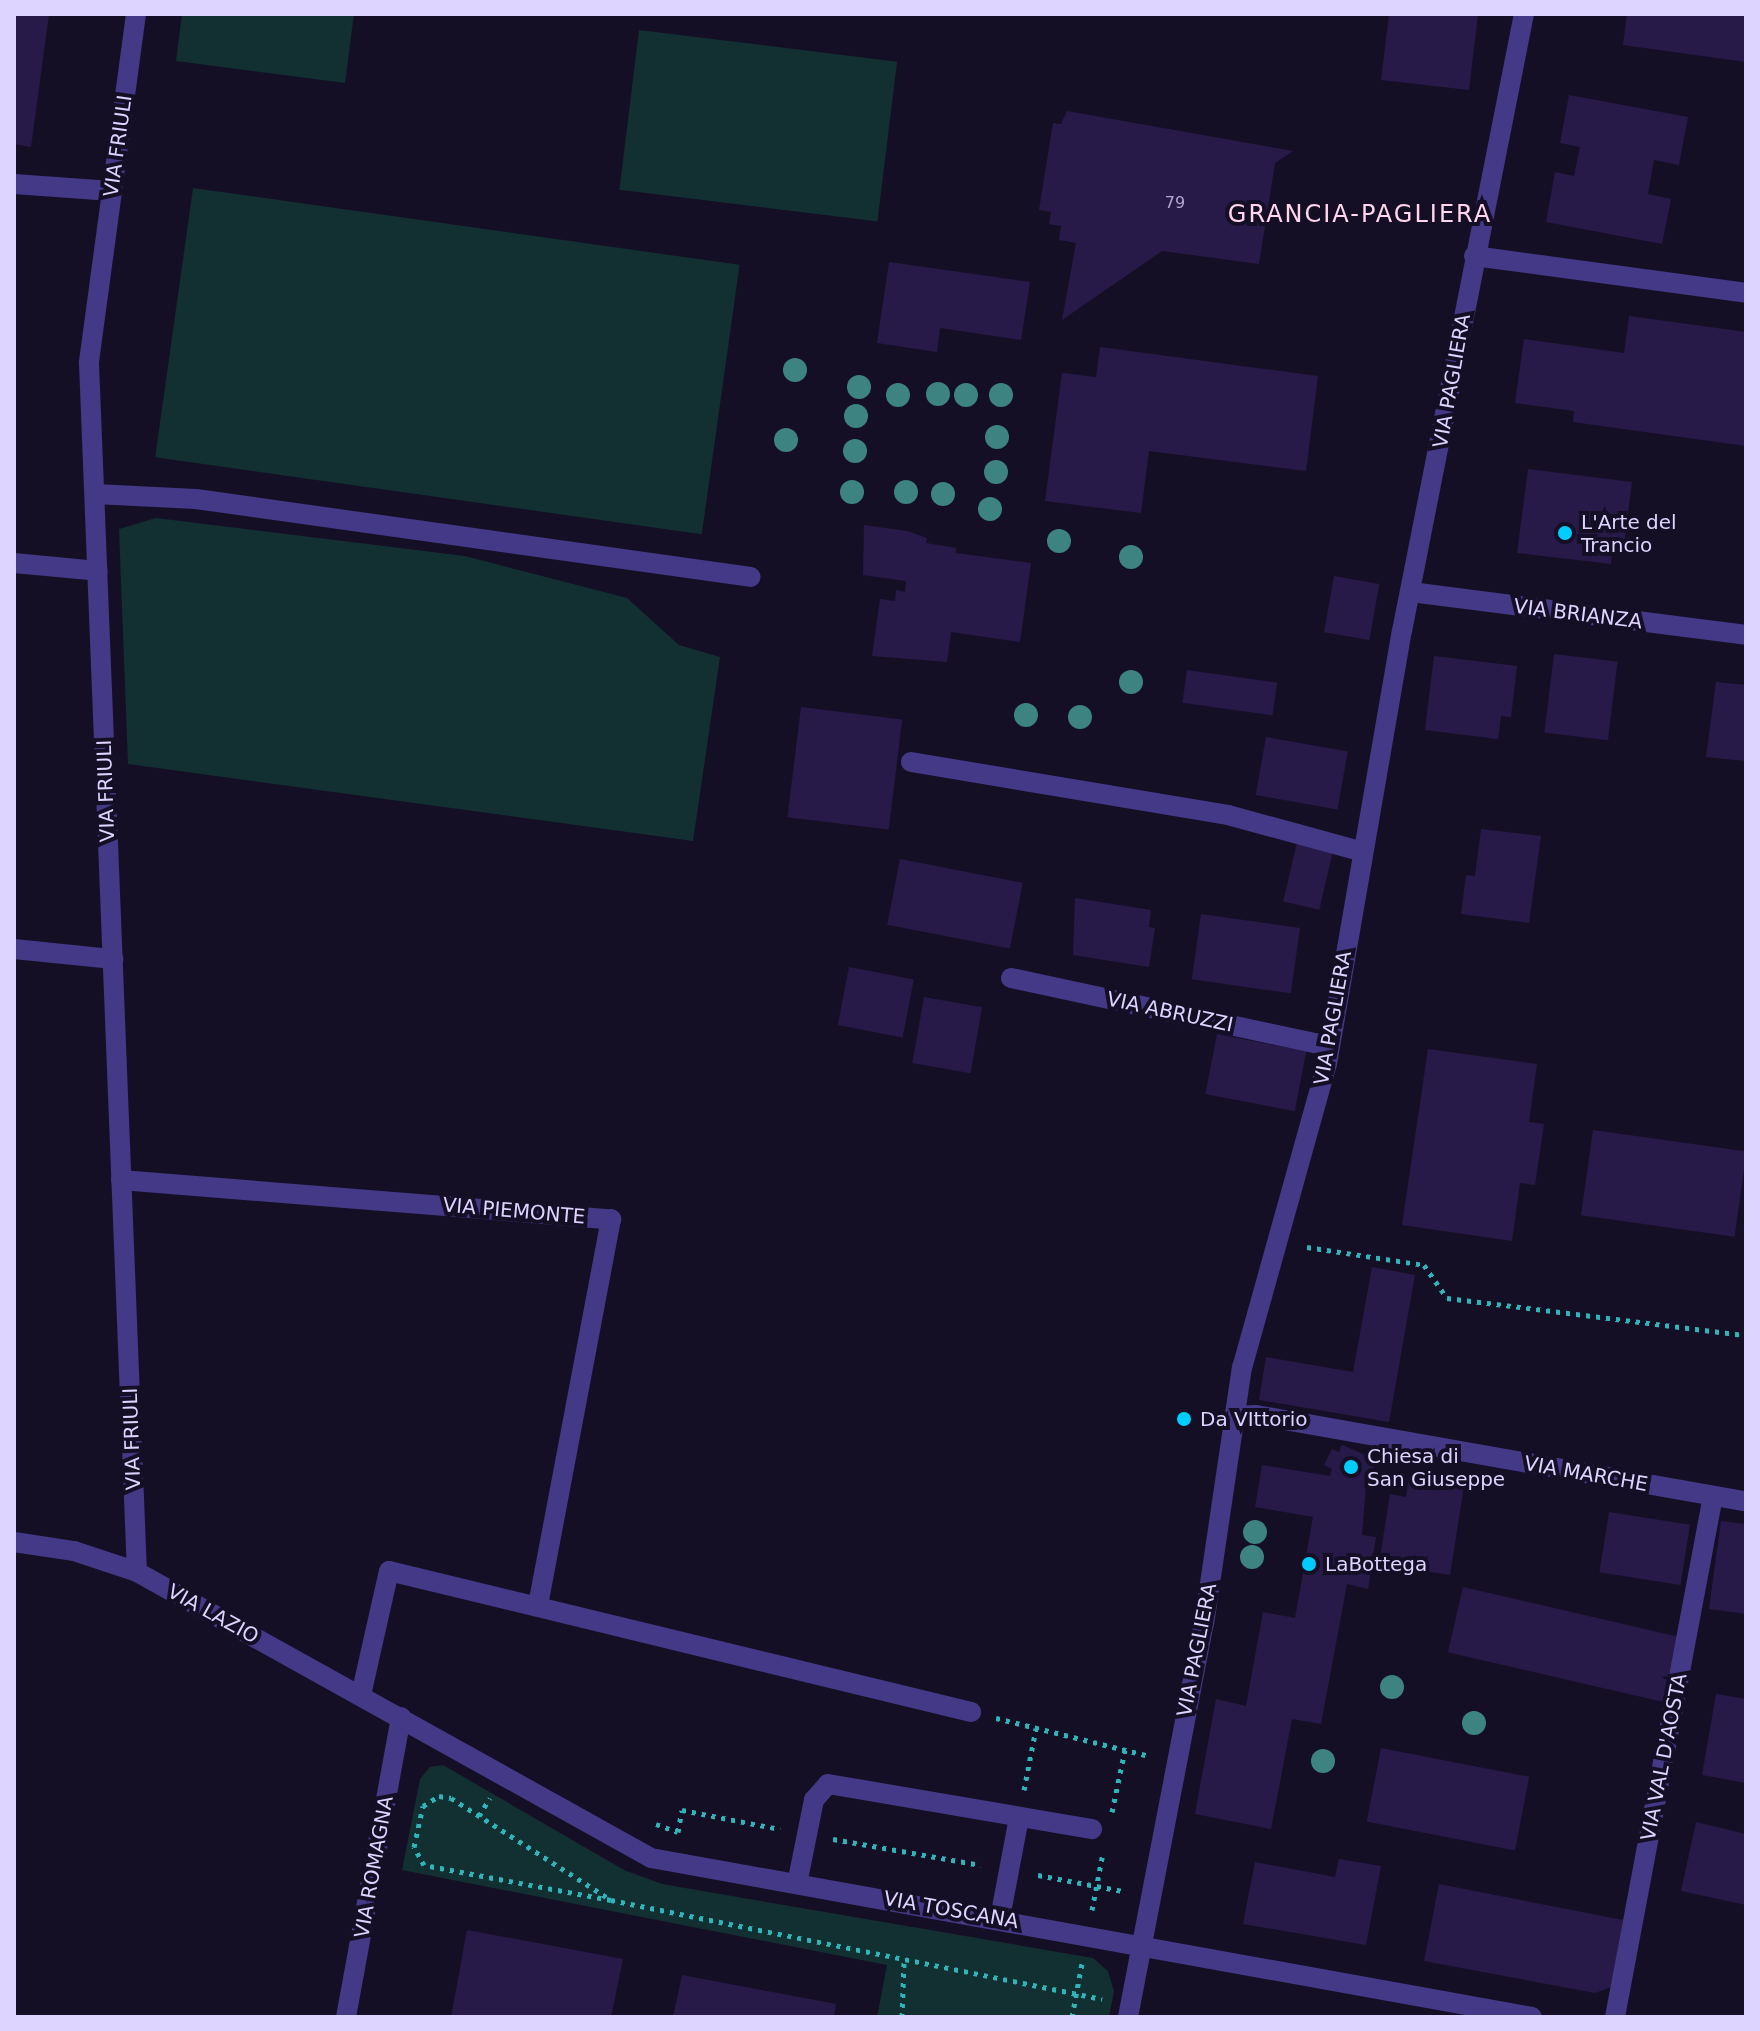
<!DOCTYPE html>
<html>
<head>
<meta charset="utf-8">
<style>
	body { margin:0 }
	#map { position:relative; width:1760px; height:2031px; overflow:hidden; background:#150f26; font-family:"DejaVu Sans",sans-serif }
	div>[style] { position:absolute }
	.green>* { inset:0; background:#122f31; transform-origin:0 0 }
	.building>* { inset:0; background:#281a48; transform-origin:0 0 }
	.path>* { height:5px; margin-top:-2.5px; transform-origin:0; background:repeating-linear-gradient(90deg,#2db5ba 0 4px,transparent 0 10px) }
	.minor>* { height:20px; margin:-10px; padding:0 10px; transform-origin:10px; border-radius:10px; background:#433986 }
	.trees>* { width:24px; height:24px; margin:-12px; border-radius:50%; background:#3d8382 }
	.dots>* { width:22px; height:22px; translate:-50% -50%; box-sizing:border-box; border:4px solid #150f26; border-radius:50% }
	span { translate:-50% -50%; white-space:nowrap; text-align:center; line-height:1.15; -webkit-text-stroke:8px #150f26; paint-order:stroke }
	.number-label { font-size:16px; color:#b0a6d1 }
	.number-label span { -webkit-text-stroke-width:0 }
	.street-label { font-size:20px; color:#ddd4ff }
	.poi-label { font-size:20px; color:#ddd4ff }
	.left { translate:0 -50%; text-align:left }
	.quarter-label { font-size:24px; color:#ffd6ec; letter-spacing:2px }
	.frame { position:absolute; inset:0; border:16px solid #ddd4ff; pointer-events:none }
</style>
</head>
<body>
<div id="map">
	<div class="green">
		<i style="clip-path:polygon(182px 14px,354px 14px,345px 83px,176px 61px)"></i>
		<i style="left:639px;top:30px;width:260px;height:161px;rotate:7deg"></i>
		<i style="left:193px;top:188px;width:552px;height:272px;rotate:8deg"></i>
		<i style="clip-path:polygon(156px 518px,465px 556px,627px 598px,679px 645px,720px 657px,693px 841px,128px 764px,119px 529px)"></i>
		<i style="clip-path:polygon(443px 1765px,624px 1870px,662px 1884px,1093px 1958px,1108px 1971px,1114px 1991px,1109px 2017px,877px 2017px,887px 1965px,402px 1870px,420px 1779px,430px 1767px)"></i>
	</div>
	<div class="building">
		<i style="clip-path:polygon(14px 14px,49px 14px,31px 147px,14px 144px)"></i>
		<i style="clip-path:polygon(1389px 14px,1478px 14px,1469px 90px,1381px 80px)"></i>
		<i style="clip-path:polygon(1627px 14px,1746px 14px,1746px 62px,1623px 45px)"></i>
		<i style="clip-path:polygon(1569px 95px,1688px 117px,1679px 165px,1654px 160px,1648px 194px,1671px 199px,1662px 244px,1546px 222px,1555px 172px,1574px 176px,1580px 147px,1560px 143px)"></i>
		<i style="clip-path:polygon(1067px 111px,1293px 151px,1275px 163px,1259px 264px,1162px 251px,1062px 320px,1076px 243px,1059px 240px,1061px 226px,1049px 224px,1051px 212px,1039px 210px,1053px 123px,1061px 124px)"></i>
		<i style="clip-path:polygon(889px 262px,1030px 282px,1021px 340px,940px 328px,937px 352px,877px 343px)"></i>
		<i style="clip-path:polygon(1629px 316px,1746px 332px,1746px 446px,1573px 422px,1574px 411px,1515px 403px,1524px 339px,1624px 353px)"></i>
		<i style="clip-path:polygon(1100px 347px,1318px 376px,1306px 471px,1149px 451px,1141px 513px,1045px 501px,1062px 373px,1096px 377px)"></i>
		<i style="clip-path:polygon(1528px 469px,1632px 482px,1624px 544px,1613px 543px,1611px 564px,1517px 553px)"></i>
		<i style="clip-path:polygon(864px 525px,907px 531px,927px 538px,926px 543px,956px 548px,956px 553px,1031px 563px,1020px 642px,951px 632px,947px 662px,872px 656px,880px 599px,895px 601px,896px 590px,905px 592px,906px 581px,863px 575px)"></i>
		<i style="left:1334px;top:576px;width:46px;height:57px;rotate:10deg"></i>
		<i style="left:1554px;top:654px;width:64px;height:79px;rotate:7deg"></i>
		<i style="clip-path:polygon(1434px 656px,1517px 666px,1511px 717px,1501px 716px,1498px 739px,1425px 730px)"></i>
		<i style="left:1187px;top:670px;width:91px;height:33px;rotate:8deg"></i>
		<i style="clip-path:polygon(1716px 682px,1746px 685px,1746px 761px,1706px 757px)"></i>
		<i style="left:801px;top:707px;width:102px;height:111px;rotate:7deg"></i>
		<i style="left:1266px;top:737px;width:83px;height:59px;rotate:10deg"></i>
		<i style="clip-path:polygon(1481px 829px,1541px 836px,1529px 923px,1461px 914px,1466px 875px,1475px 876px)"></i>
		<i style="left:1297px;top:842px;width:37px;height:61px;rotate:13deg"></i>
		<i style="left:900px;top:859px;width:125px;height:67px;rotate:11deg"></i>
		<i style="clip-path:polygon(1075px 898px,1151px 910px,1149px 927px,1155px 928px,1149px 967px,1073px 955px)"></i>
		<i style="left:1201px;top:914px;width:100px;height:66px;rotate:8deg"></i>
		<i style="left:849px;top:967px;width:66px;height:59px;rotate:11deg"></i>
		<i style="left:924px;top:997px;width:59px;height:67px;rotate:10deg"></i>
		<i style="left:1217px;top:1034px;width:91px;height:61px;rotate:11deg"></i>
		<i style="clip-path:polygon(1428px 1049px,1537px 1064px,1529px 1122px,1544px 1124px,1535px 1185px,1520px 1183px,1512px 1241px,1402px 1225px)"></i>
		<i style="left:1593px;top:1130px;width:155px;height:86px;rotate:8deg"></i>
		<i style="clip-path:polygon(1372px 1267px,1415px 1275px,1389px 1422px,1259px 1400px,1266px 1357px,1353px 1372px)"></i>
		<i style="clip-path:polygon(1342px 1445px,1377px 1460px,1366px 1486px,1362px 1535px,1376px 1537px,1368px 1589px,1347px 1584px,1321px 1724px,1292px 1719px,1271px 1829px,1195px 1814px,1216px 1699px,1246px 1706px,1263px 1612px,1295px 1618px,1313px 1517px,1255px 1507px,1262px 1465px,1330px 1476px,1332px 1469px,1324px 1465px,1332px 1449px,1339px 1452px)"></i>
		<i style="clip-path:polygon(1409px 1477px,1464px 1486px,1450px 1575px,1379px 1564px,1390px 1494px,1406px 1497px)"></i>
		<i style="left:1609px;top:1512px;width:82px;height:61px;rotate:9deg"></i>
		<i style="clip-path:polygon(1721px 1521px,1746px 1524px,1746px 1614px,1709px 1609px)"></i>
		<i style="left:1463px;top:1587px;width:221px;height:67px;rotate:13deg"></i>
		<i style="clip-path:polygon(1716px 1694px,1746px 1699px,1746px 1783px,1702px 1775px)"></i>
		<i style="left:1381px;top:1748px;width:151px;height:75px;rotate:11deg"></i>
		<i style="clip-path:polygon(1696px 1822px,1746px 1834px,1746px 1905px,1681px 1891px)"></i>
		<i style="clip-path:polygon(1339px 1859px,1381px 1866px,1366px 1945px,1243px 1924px,1255px 1862px,1335px 1877px)"></i>
		<i style="clip-path:polygon(1439px 1884px,1623px 1920px,1611px 1987px,1595px 1993px,1424px 1961px)"></i>
		<i style="clip-path:polygon(467px 1930px,623px 1959px,611px 2017px,451px 2017px)"></i>
		<i style="clip-path:polygon(682px 1975px,836px 2004px,834px 2017px,673px 2017px)"></i>
	</div>
	<div class="path">
		<i style="left:1307px;top:1247px;width:118px;rotate:8.7deg"></i>
		<i style="left:1424px;top:1265px;width:40px;rotate:55.1deg"></i>
		<i style="left:1447px;top:1298px;width:301px;rotate:7.1deg"></i>
		<i style="left:996px;top:1718px;width:158px;rotate:13.9deg"></i>
		<i style="left:1024px;top:1790px;width:63px;rotate:-79deg"></i>
		<i style="left:1112px;top:1812px;width:63px;rotate:-78.2deg"></i>
		<i style="left:479px;top:1816px;width:21px;rotate:-59deg"></i>
		<i style="left:656px;top:1824px;width:23px;rotate:20deg"></i>
		<i style="left:678px;top:1832px;width:22px;rotate:-80deg"></i>
		<i style="left:682px;top:1810px;width:100px;rotate:11deg"></i>
		<i style="left:833px;top:1839px;width:150px;rotate:10deg"></i>
		<i style="left:1038px;top:1875px;width:86px;rotate:10.7deg"></i>
		<i style="left:611px;top:1900px;width:190px;rotate:-169.4deg"></i>
		<i style="left:424px;top:1865px;width:21px;rotate:-119deg"></i>
		<i style="left:414px;top:1847px;width:42px;rotate:-77.6deg"></i>
		<i style="left:423px;top:1806px;width:19px;rotate:-32deg"></i>
		<i style="left:439px;top:1796px;width:12px;rotate:9deg"></i>
		<i style="left:451px;top:1798px;width:190px;rotate:32.5deg"></i>
		<i style="left:611px;top:1900px;width:501px;rotate:11.4deg"></i>
		<i style="left:1092px;top:1910px;width:58px;rotate:-79.1deg"></i>
		<i style="left:902px;top:2017px;width:55px;rotate:-87.9deg"></i>
		<i style="left:1072px;top:2017px;width:55px;rotate:-79.5deg"></i>
	</div>
	<div class="minor">
		<i style="left:136px;top:14px;width:352px;rotate:97.7deg"></i>
		<i style="left:89px;top:363px;width:1210px;rotate:87.73deg"></i>
		<i style="left:14px;top:184px;width:98px;rotate:4.1deg"></i>
		<i style="left:1474px;top:256px;width:275px;rotate:7.7deg"></i>
		<i style="left:95px;top:494px;width:101px;rotate:2.8deg"></i>
		<i style="left:196px;top:499px;width:560px;rotate:8deg"></i>
		<i style="left:14px;top:563px;width:84px;rotate:5.4deg"></i>
		<i style="left:1411px;top:592px;width:338px;rotate:7.3deg"></i>
		<i style="left:911px;top:762px;width:321px;rotate:9.5deg"></i>
		<i style="left:1228px;top:815px;width:140px;rotate:15.3deg"></i>
		<i style="left:14px;top:949px;width:100px;rotate:5.8deg"></i>
		<i style="left:1011px;top:978px;width:325px;rotate:12.1deg"></i>
		<i style="left:121px;top:1180px;width:492px;rotate:4.6deg"></i>
		<i style="left:611px;top:1219px;width:393px;rotate:100.7deg"></i>
		<i style="left:1237px;top:1416px;width:19px;rotate:-3deg"></i>
		<i style="left:1256px;top:1415px;width:497px;rotate:10deg"></i>
		<i style="left:14px;top:1542px;width:61px;rotate:8.5deg"></i>
		<i style="left:74px;top:1551px;width:66px;rotate:18.4deg"></i>
		<i style="left:137px;top:1572px;width:588px;rotate:29.09deg"></i>
		<i style="left:651px;top:1858px;width:895px;rotate:10.23deg"></i>
		<i style="left:361px;top:1695px;width:127px;rotate:-77.3deg"></i>
		<i style="left:389px;top:1571px;width:599px;rotate:13.62deg"></i>
		<i style="left:797px;top:1884px;width:86px;rotate:-78.6deg"></i>
		<i style="left:814px;top:1800px;width:21px;rotate:-49deg"></i>
		<i style="left:828px;top:1784px;width:268px;rotate:9.7deg"></i>
		<i style="left:1000px;top:1918px;width:103px;rotate:-79.3deg"></i>
		<i style="left:346px;top:2017px;width:305px;rotate:-79.6deg"></i>
		<i style="left:1128px;top:2017px;width:400px;rotate:-79.1deg"></i>
		<i style="left:1204px;top:1624px;width:259px;rotate:-81.6deg"></i>
		<i style="left:1242px;top:1368px;width:316px;rotate:-74.4deg"></i>
		<i style="left:1327px;top:1064px;width:439px;rotate:-80.2deg"></i>
		<i style="left:1402px;top:631px;width:629px;rotate:-78.82deg"></i>
		<i style="left:1615px;top:2017px;width:530px;rotate:-79.35deg"></i>
	</div>
	<div class="trees">
		<i style="left:795px;top:370px"></i>
		<i style="left:859px;top:387px"></i>
		<i style="left:938px;top:394px"></i>
		<i style="left:898px;top:395px"></i>
		<i style="left:966px;top:395px"></i>
		<i style="left:1001px;top:395px"></i>
		<i style="left:856px;top:416px"></i>
		<i style="left:997px;top:437px"></i>
		<i style="left:786px;top:440px"></i>
		<i style="left:855px;top:451px"></i>
		<i style="left:996px;top:472px"></i>
		<i style="left:852px;top:492px"></i>
		<i style="left:906px;top:492px"></i>
		<i style="left:943px;top:494px"></i>
		<i style="left:990px;top:509px"></i>
		<i style="left:1059px;top:541px"></i>
		<i style="left:1131px;top:557px"></i>
		<i style="left:1131px;top:682px"></i>
		<i style="left:1026px;top:715px"></i>
		<i style="left:1080px;top:717px"></i>
		<i style="left:1255px;top:1532px"></i>
		<i style="left:1252px;top:1557px"></i>
		<i style="left:1392px;top:1687px"></i>
		<i style="left:1474px;top:1723px"></i>
		<i style="left:1323px;top:1761px"></i>
	</div>
	<div class="dots">
		<i style="left:1565px;top:533px;background:#00cdff"></i>
		<i style="left:1184px;top:1419px;background:#00cdff"></i>
		<i style="left:1351px;top:1467px;background:#00cdff"></i>
		<i style="left:1309px;top:1564px;background:#00cdff"></i>
	</div>
	<div class="number-label">
		<span style="left:1175px;top:203px">79</span>
	</div>
	<div class="street-label">
		<span style="left:118px;top:146px;rotate:-82deg">VIA FRIULI</span>
		<span style="left:1452px;top:381px;rotate:-80deg">VIA PAGLIERA</span>
		<span style="left:1578px;top:614px;rotate:7deg">VIA BRIANZA</span>
		<span style="left:106px;top:791px;rotate:-92deg">VIA FRIULI</span>
		<span style="left:1170px;top:1012px;rotate:12deg">VIA ABRUZZI</span>
		<span style="left:1333px;top:1018px;rotate:-80deg">VIA PAGLIERA</span>
		<span style="left:514px;top:1211px;rotate:5deg">VIA PIEMONTE</span>
		<span style="left:132px;top:1439px;rotate:-92deg">VIA FRIULI</span>
		<span style="left:1586px;top:1474px;rotate:10deg">VIA MARCHE</span>
		<span style="left:213px;top:1614px;rotate:29deg">VIA LAZIO</span>
		<span style="left:1197px;top:1650px;rotate:-79deg">VIA PAGLIERA</span>
		<span style="left:1664px;top:1757px;rotate:-79deg">VIA VAL D'AOSTA</span>
		<span style="left:374px;top:1867px;rotate:-80deg">VIA ROMAGNA</span>
		<span style="left:951px;top:1910px;rotate:10deg">VIA TOSCANA</span>
	</div>
	<div class="poi-label">
		<span class="left" style="left:1581px;top:534px">L'Arte del<br>Trancio</span>
		<span class="left" style="left:1200px;top:1419px">Da VIttorio</span>
		<span class="left" style="left:1367px;top:1468px">Chiesa di<br>San Giuseppe</span>
		<span class="left" style="left:1325px;top:1564px">LaBottega</span>
	</div>
	<div class="quarter-label">
		<span style="left:1360px;top:215px">GRANCIA-PAGLIERA</span>
	</div>
	<div class="frame"></div>
</div>
</body>
</html>
